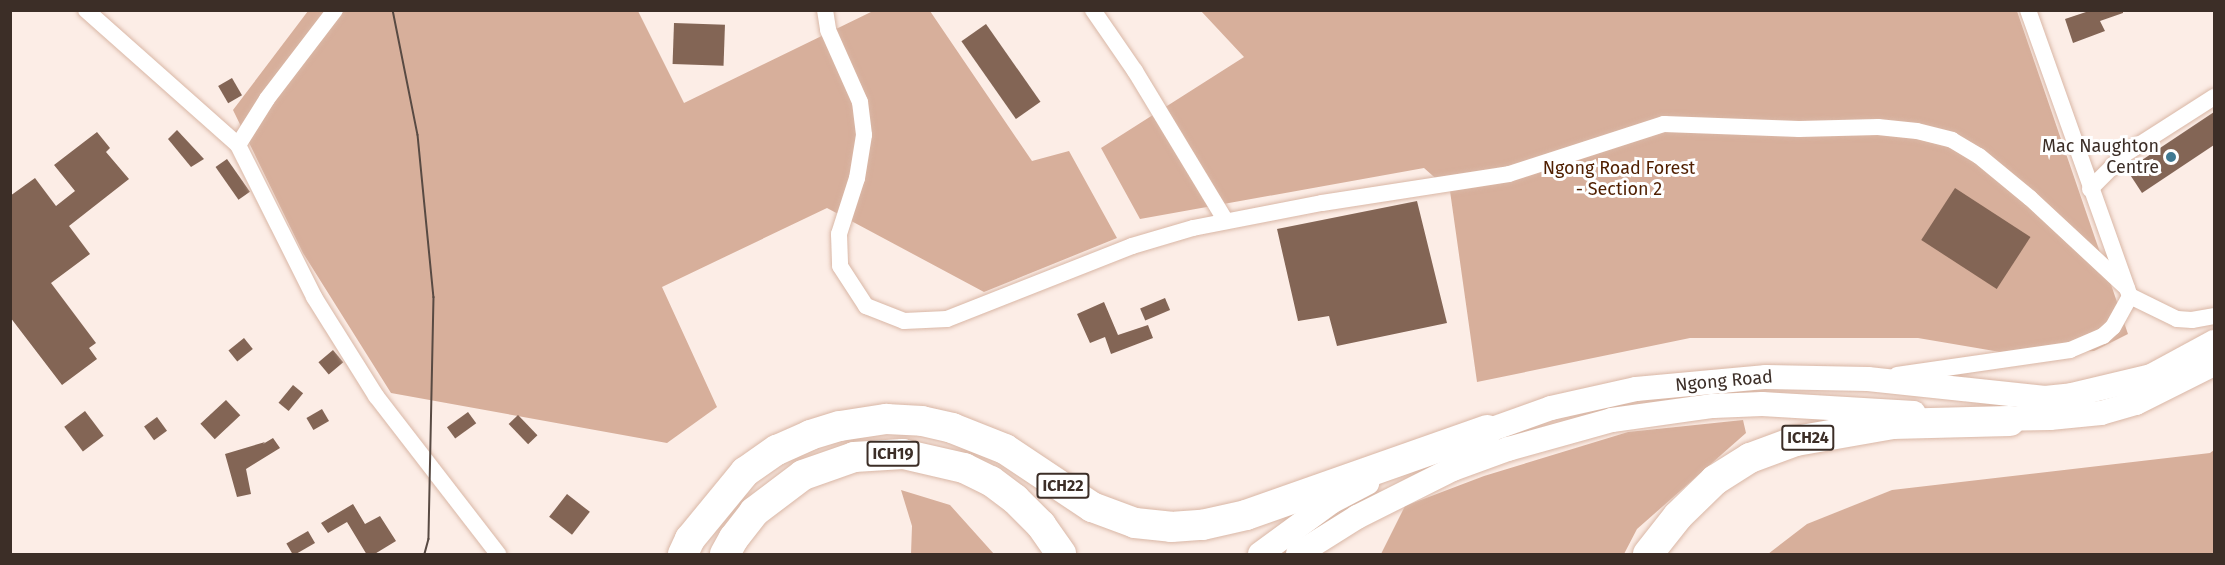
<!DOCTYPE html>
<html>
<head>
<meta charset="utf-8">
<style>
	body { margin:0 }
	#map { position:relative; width:2225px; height:565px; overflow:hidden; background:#fcede6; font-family:"Fira Sans",sans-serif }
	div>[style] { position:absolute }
	.forest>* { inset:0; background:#d7af9b }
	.building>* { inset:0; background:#836555; transform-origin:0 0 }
	.roads { filter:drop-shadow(0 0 2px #d9b7a6) drop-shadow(0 0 2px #d9b7a6) }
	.street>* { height:16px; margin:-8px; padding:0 8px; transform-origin:8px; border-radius:8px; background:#fff }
	.secondary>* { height:24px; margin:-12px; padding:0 12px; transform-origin:12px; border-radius:12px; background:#fff }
	.highway>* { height:30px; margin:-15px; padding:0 15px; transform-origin:15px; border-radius:15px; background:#fff }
	.tram>* { height:1.5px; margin:-0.75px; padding:0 0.75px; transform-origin:0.75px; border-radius:0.75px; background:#584a43 }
	.dots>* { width:16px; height:16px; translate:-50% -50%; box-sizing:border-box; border:3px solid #fff; border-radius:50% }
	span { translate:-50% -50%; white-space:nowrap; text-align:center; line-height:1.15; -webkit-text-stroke:6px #fff; paint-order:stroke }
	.shield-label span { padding:2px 4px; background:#fff; border:2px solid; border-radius:4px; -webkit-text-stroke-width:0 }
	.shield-label { font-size:16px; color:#3c2e27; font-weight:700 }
	.poi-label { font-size:18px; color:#3c2e27 }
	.right { translate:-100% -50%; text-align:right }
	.park-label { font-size:18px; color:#501f00 }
	.street-label { font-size:18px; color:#3c2e27 }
	.frame { position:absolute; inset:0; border:12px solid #3c2e27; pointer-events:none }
</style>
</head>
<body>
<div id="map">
	<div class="forest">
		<i style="clip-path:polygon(308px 11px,638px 11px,684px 103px,873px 11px,930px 11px,1032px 161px,1069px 151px,1117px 238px,984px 292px,827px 208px,662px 287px,717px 407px,667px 443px,391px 393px,303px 253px,233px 110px)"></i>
		<i style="clip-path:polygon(1201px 11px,2017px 11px,2128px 334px,2094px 351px,2018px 355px,1918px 338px,1690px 338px,1477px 382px,1450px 191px,1424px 168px,1140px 219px,1101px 148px,1244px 57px)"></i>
		<i style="clip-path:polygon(1743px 420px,1746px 433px,1637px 529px,1624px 554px,1381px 554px,1405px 506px,1484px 476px,1628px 432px)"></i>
		<i style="clip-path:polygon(2214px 450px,2214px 554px,1768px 554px,1807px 524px,1892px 490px,2210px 453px)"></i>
		<i style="clip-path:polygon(901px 490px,950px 505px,994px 554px,911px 554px,912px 526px)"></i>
	</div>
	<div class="building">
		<i style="clip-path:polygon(2092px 10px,2123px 10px,2123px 13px,2100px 21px,2105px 31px,2073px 43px,2065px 19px)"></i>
		<i style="left:674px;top:23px;width:51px;height:41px;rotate:2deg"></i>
		<i style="left:986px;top:24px;width:95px;height:30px;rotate:55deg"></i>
		<i style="left:232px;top:78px;width:20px;height:16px;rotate:60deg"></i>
		<i style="clip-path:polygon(2214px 112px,2214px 145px,2142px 193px,2127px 170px)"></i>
		<i style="clip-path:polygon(177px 130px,204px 159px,191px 167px,168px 139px)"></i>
		<i style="clip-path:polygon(97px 132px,110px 148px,106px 152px,129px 179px,69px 226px,90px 254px,51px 283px,96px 343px,89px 348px,97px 359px,62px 385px,10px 317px,10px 196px,35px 178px,56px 206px,75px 191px,54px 165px)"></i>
		<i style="left:227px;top:159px;width:40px;height:14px;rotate:55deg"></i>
		<i style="left:1955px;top:188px;width:90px;height:62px;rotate:33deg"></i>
		<i style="clip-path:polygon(1417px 201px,1447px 323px,1337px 346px,1329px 316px,1298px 321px,1277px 229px)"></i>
		<i style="left:1165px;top:298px;width:13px;height:27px;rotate:67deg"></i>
		<i style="clip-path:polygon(1104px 302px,1118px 335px,1148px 325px,1153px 338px,1111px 354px,1105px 337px,1090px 343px,1077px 314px)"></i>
		<i style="left:244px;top:338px;width:14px;height:20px;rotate:51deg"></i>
		<i style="left:333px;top:350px;width:16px;height:19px;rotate:50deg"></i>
		<i style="left:293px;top:385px;width:13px;height:23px;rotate:39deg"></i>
		<i style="left:226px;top:400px;width:21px;height:35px;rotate:47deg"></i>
		<i style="left:322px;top:409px;width:14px;height:18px;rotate:60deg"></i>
		<i style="left:85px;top:411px;width:31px;height:26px;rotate:53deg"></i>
		<i style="left:468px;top:412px;width:14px;height:26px;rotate:54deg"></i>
		<i style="left:518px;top:415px;width:28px;height:13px;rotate:46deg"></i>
		<i style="left:157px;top:417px;width:17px;height:16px;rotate:54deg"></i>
		<i style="clip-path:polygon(273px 438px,280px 448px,246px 469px,251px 494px,237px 497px,225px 454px,265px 442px,263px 444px)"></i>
		<i style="left:567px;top:494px;width:29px;height:29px;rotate:38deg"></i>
		<i style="clip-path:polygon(353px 504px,365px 524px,380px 516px,396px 541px,373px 555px,367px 555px,347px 522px,328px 533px,321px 523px)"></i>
		<i style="left:308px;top:531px;width:14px;height:25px;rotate:60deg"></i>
	</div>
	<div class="roads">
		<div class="street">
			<i style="left:86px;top:10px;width:203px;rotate:41.6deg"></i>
			<i style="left:335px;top:10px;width:112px;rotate:127.4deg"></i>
			<i style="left:267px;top:99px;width:54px;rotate:122.2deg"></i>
			<i style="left:238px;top:145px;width:170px;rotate:63.4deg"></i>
			<i style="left:314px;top:297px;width:117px;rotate:57.9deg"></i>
			<i style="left:376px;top:396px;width:200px;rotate:52.3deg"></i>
			<i style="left:825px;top:10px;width:20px;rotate:81deg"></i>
			<i style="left:828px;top:30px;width:79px;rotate:66deg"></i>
			<i style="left:860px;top:102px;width:33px;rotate:83deg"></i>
			<i style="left:864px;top:135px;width:44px;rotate:99.2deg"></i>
			<i style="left:857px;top:178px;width:59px;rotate:107.8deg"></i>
			<i style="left:839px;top:234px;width:32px;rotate:88deg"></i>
			<i style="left:840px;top:266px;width:48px;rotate:57deg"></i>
			<i style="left:866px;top:306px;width:41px;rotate:21.5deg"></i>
			<i style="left:904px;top:321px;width:43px;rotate:-2.7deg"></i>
			<i style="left:947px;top:319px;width:199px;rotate:-21.5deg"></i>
			<i style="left:1132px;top:246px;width:64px;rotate:-16.4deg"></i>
			<i style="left:1193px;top:228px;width:131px;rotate:-11deg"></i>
			<i style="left:1322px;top:203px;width:189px;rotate:-8.8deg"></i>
			<i style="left:1509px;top:174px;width:163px;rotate:-17.9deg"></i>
			<i style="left:1664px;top:124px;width:135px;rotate:2.1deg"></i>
			<i style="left:1799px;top:129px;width:79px;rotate:-1.5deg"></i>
			<i style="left:1878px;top:127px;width:39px;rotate:6deg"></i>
			<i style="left:1917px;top:131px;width:36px;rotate:14deg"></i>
			<i style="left:1952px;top:140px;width:31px;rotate:31deg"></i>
			<i style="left:1979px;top:156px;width:66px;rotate:39.5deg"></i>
			<i style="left:2030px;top:198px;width:132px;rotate:42.9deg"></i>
			<i style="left:1093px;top:10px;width:74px;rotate:55.5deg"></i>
			<i style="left:1135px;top:71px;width:175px;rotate:58.8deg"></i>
			<i style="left:2028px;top:10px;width:304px;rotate:70.4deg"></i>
			<i style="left:2130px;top:296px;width:52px;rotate:26.1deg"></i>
			<i style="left:2177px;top:319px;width:15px;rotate:4deg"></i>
			<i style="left:2192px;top:320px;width:22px;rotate:-10deg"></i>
			<i style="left:2090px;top:189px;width:49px;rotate:-45deg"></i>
			<i style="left:2125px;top:154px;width:106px;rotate:-32.6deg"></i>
			<i style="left:1897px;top:375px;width:175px;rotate:-8.2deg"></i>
			<i style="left:2070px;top:350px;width:36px;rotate:-23deg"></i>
			<i style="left:2103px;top:336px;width:13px;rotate:-42deg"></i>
			<i style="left:2113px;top:327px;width:35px;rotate:-61deg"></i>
		</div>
		<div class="secondary">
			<i style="left:1994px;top:419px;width:56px;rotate:-1deg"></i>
			<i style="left:2050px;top:418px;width:51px;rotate:-5.6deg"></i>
			<i style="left:2101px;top:413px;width:36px;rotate:-16deg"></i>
			<i style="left:2136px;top:403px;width:87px;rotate:-26.6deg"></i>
			<i style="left:1470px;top:437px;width:86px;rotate:-19.7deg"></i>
			<i style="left:1551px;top:408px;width:87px;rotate:-12.6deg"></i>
			<i style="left:1636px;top:389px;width:131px;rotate:-5.3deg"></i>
			<i style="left:1766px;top:377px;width:102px;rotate:1.1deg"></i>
			<i style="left:1868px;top:379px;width:178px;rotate:6.1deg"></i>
			<i style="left:2045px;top:398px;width:27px;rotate:-6deg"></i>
			<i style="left:2072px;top:395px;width:81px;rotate:-13.5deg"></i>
			<i style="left:2151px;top:376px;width:72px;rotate:-28.4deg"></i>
			<i style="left:1260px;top:554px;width:88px;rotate:-36.2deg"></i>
			<i style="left:1331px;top:502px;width:41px;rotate:-27.8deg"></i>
			<i style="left:1298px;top:554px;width:70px;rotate:-32.1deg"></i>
			<i style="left:1357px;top:517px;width:107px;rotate:-26.6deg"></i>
			<i style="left:1453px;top:469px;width:59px;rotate:-20deg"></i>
			<i style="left:1508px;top:449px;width:108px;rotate:-15.6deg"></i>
			<i style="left:1612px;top:420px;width:102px;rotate:-7.9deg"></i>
			<i style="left:1713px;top:406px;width:49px;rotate:-2.3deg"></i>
			<i style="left:1762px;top:404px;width:152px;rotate:3.4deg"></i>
		</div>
		<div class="highway">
			<i style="left:683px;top:554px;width:17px;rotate:-65deg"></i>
			<i style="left:690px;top:539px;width:87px;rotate:-50.6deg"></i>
			<i style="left:745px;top:472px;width:39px;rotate:-35deg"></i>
			<i style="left:777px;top:450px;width:36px;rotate:-24deg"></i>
			<i style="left:810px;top:435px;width:31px;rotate:-17deg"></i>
			<i style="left:840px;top:426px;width:47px;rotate:-8.7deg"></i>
			<i style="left:886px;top:419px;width:36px;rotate:3deg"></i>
			<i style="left:922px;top:421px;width:31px;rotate:13deg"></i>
			<i style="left:952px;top:428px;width:57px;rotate:21.6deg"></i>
			<i style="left:1005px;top:449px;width:105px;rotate:33.7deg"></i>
			<i style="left:1092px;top:507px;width:46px;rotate:20.4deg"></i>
			<i style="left:1135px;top:523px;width:36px;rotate:6deg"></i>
			<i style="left:1171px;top:527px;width:31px;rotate:-4deg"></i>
			<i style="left:1202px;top:525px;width:45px;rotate:-12.8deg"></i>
			<i style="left:1246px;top:515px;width:256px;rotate:-19.4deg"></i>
			<i style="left:725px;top:554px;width:18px;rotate:-61deg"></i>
			<i style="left:734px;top:538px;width:33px;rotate:-52deg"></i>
			<i style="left:754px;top:512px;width:61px;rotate:-37.1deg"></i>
			<i style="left:803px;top:475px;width:54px;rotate:-19.4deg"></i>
			<i style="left:854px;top:457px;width:49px;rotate:-3.5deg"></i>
			<i style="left:903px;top:454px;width:63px;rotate:12.9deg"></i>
			<i style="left:964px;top:468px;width:30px;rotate:26deg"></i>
			<i style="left:991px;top:481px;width:30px;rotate:37deg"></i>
			<i style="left:1015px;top:499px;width:37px;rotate:45deg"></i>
			<i style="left:1041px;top:525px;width:35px;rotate:55deg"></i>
			<i style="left:1648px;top:554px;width:48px;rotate:-51.7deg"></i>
			<i style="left:1678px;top:516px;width:52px;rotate:-44.2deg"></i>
			<i style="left:1715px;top:480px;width:41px;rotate:-32.2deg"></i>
			<i style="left:1750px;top:458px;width:49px;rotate:-20.3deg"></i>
			<i style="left:1796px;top:441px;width:97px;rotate:-10deg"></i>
			<i style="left:1892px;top:424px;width:118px;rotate:-1.5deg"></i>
		</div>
	</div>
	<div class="tram">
		<i style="left:393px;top:10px;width:127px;rotate:78.7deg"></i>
		<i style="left:418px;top:135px;width:163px;rotate:84.4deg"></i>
		<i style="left:434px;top:297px;width:242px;rotate:91.2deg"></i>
		<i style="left:429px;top:539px;width:16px;rotate:105deg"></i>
	</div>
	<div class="dots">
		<i style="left:2171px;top:157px;background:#3f7992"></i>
	</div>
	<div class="shield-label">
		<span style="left:1808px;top:438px">ICH24</span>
		<span style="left:893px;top:454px">ICH19</span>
		<span style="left:1063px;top:486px">ICH22</span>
	</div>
	<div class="poi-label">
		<span class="right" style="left:2159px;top:157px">Mac Naughton<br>Centre</span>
	</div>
	<div class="park-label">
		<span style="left:1619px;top:179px">Ngong Road Forest<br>- Section 2</span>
	</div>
	<div class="street-label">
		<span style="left:1724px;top:381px;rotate:-5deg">Ngong Road</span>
	</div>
	<div class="frame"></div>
</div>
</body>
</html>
